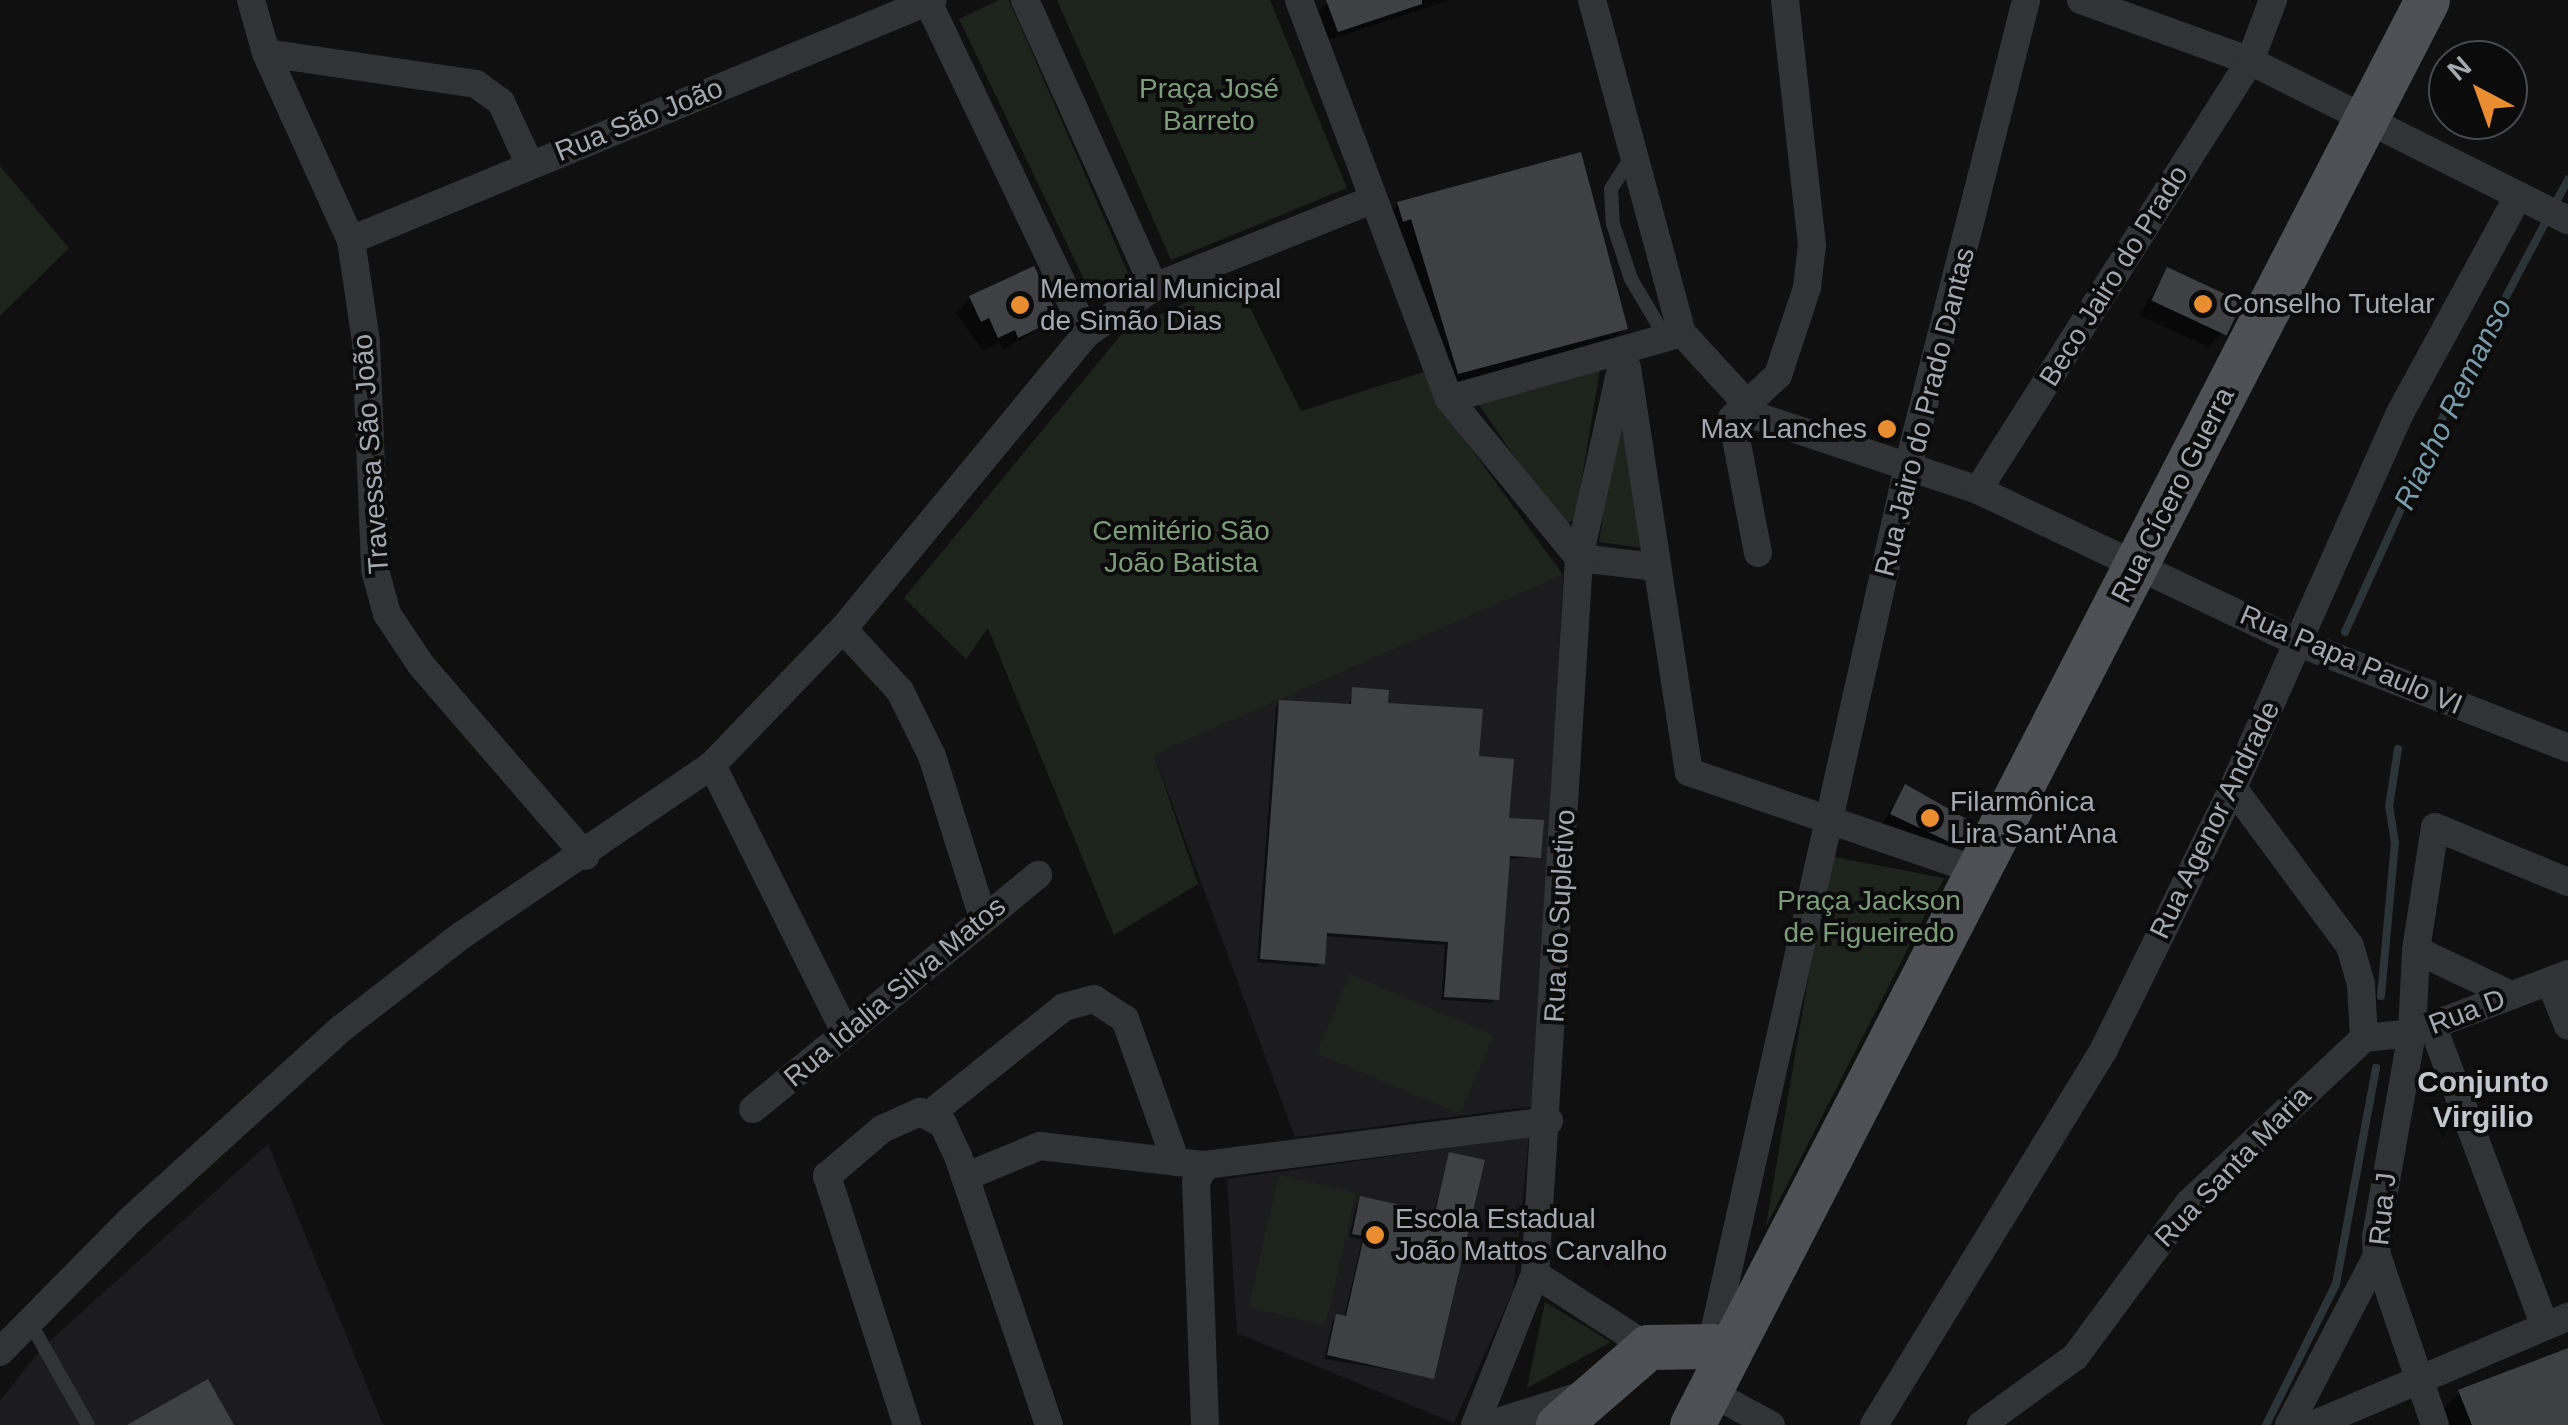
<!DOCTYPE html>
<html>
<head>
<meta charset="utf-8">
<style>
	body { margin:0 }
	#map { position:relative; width:2568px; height:1425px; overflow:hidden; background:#101011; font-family:Helvetica,sans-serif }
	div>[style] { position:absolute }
	.built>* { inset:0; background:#1c1c1e }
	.green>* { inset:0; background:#1d241c; transform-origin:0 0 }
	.shadow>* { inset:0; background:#0007 }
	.stream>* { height:8px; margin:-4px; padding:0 4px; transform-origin:4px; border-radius:4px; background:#2a3439 }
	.building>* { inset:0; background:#3f4044; transform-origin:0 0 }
	.service>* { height:14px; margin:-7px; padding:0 7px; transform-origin:7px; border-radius:7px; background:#313336 }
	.minor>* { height:28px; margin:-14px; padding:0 14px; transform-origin:14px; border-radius:14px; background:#313336 }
	.primary>* { height:45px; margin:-22.5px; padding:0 22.5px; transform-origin:22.5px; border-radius:22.5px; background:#4d5055 }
	.dots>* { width:28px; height:28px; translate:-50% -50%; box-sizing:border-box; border:5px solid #0b0b0c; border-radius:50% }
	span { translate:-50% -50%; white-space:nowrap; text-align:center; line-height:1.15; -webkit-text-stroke:8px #0b0b0c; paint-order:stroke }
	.park-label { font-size:28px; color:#7c9c79 }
	.street-label { font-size:28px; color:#a2a9b1 }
	.poi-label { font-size:28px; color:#a2a9b1 }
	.left { translate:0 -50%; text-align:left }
	.right { translate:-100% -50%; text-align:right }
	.water-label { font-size:30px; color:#799cac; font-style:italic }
	.neighbourhood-label { font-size:30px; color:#c2c7ce; font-weight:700 }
	.north { position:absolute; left:2428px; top:40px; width:100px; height:100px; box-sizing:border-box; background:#0b0b0c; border:2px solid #474a4e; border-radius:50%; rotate:319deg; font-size:28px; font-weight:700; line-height:40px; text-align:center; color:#a2a9b1 }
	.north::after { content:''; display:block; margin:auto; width:35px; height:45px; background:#e88e31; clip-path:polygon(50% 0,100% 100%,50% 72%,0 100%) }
</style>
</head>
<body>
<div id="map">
	<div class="built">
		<i style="clip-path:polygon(1563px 575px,1536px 1106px,1295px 1137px,1154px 755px)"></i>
		<i style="clip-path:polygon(1529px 1137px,1513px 1291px,1454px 1423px,1237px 1333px,1227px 1179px)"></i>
		<i style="clip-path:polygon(268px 1144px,383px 1425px,0 1425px,0 1401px,42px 1348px)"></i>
	</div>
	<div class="green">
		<i style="clip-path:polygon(999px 0,1009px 0,1131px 280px,1094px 300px,959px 19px)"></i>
		<i style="clip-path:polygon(1057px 0,1270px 0,1347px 188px,1171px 260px)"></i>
		<i style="clip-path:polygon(0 166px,69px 248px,0 316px)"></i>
		<i style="clip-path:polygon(1236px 280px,1301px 411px,1430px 370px,1438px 403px,1563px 575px,1154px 755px,1198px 884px,1114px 935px,988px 628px,966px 659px,904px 598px,1125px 330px)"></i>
		<i style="clip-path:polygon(1600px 369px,1575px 520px,1561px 525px,1479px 405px)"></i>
		<i style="clip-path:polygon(1631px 426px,1644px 548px,1599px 542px,1615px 428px)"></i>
		<i style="clip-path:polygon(1829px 856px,1944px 878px,1766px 1226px)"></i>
		<i style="left:1350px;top:974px;width:156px;height:86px;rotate:23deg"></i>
		<i style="left:1279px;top:1175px;width:79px;height:136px;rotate:13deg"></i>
		<i style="clip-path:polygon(1545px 1302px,1611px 1342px,1527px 1388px)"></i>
	</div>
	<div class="shadow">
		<i style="clip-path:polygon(1450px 0,1328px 40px,1318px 11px,1333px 0)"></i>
		<i style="clip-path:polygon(1398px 204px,1625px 328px,1606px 348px,1439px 393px,1379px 224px)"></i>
		<i style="clip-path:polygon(2167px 270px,2223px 332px,2208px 347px,2139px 315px)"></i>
		<i style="clip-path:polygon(971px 298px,1056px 318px,1003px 350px,1000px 343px,983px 351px,956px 313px)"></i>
		<i style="clip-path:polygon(1353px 690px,1477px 759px,1506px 820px,1539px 857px,1507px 859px,1493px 1003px,1441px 1000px,1445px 945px,1324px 936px,1318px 967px,1257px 962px,1276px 706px,1348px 707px)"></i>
		<i style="clip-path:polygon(1905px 787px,1956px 844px,1947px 854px,1882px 824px)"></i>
		<i style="clip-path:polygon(1450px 1155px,1432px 1377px,1324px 1359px,1333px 1320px,1344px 1318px,1362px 1240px,1349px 1237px,1357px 1203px,1433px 1215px)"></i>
		<i style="clip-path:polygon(2568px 1351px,2568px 1425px,2445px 1425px,2440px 1412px,2460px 1392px)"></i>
	</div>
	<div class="stream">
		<i style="left:2554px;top:206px;width:30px;rotate:-62deg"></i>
		<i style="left:2345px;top:632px;width:244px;rotate:-65.5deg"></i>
		<i style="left:2446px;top:410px;width:216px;rotate:-62.1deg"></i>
		<i style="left:2381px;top:996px;width:154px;rotate:-84.8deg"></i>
		<i style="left:2395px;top:843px;width:36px;rotate:-99deg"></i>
		<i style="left:2389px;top:807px;width:59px;rotate:-81.2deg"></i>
		<i style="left:2266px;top:1425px;width:157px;rotate:-63.6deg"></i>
		<i style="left:2336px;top:1284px;width:220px;rotate:-79.5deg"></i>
	</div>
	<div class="building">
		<i style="clip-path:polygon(1326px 0,1422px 0,1422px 4px,1338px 32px)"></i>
		<i style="clip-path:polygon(1581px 152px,1628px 329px,1458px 374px,1411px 219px,1403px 222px,1397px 202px)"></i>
		<i style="clip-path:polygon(1034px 266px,1059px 318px,1018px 338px,1015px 330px,998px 338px,989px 318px,981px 322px,969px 296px)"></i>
		<i style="left:2167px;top:267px;width:83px;height:37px;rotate:25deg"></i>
		<i style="clip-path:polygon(1352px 687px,1389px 690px,1388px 703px,1483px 709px,1479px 756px,1514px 759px,1509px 818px,1544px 820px,1541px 858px,1510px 856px,1499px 1000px,1444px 997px,1448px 942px,1327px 933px,1325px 964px,1260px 959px,1279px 700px,1351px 704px)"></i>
		<i style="clip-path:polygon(1905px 784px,1970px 821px,1958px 846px,1890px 814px)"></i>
		<i style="clip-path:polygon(1449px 1152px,1485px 1160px,1434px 1379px,1327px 1355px,1336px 1314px,1346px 1316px,1364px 1236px,1352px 1234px,1360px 1196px,1435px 1213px)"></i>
		<i style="clip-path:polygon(2568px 1348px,2568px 1425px,2472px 1425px,2458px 1390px)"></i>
		<i style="clip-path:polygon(208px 1379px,234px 1425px,127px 1425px)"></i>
	</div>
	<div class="service">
		<i style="left:1634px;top:153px;width:43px;rotate:122.6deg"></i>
		<i style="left:1611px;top:189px;width:35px;rotate:87deg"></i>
		<i style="left:1613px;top:224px;width:58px;rotate:71.9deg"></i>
		<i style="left:1631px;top:279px;width:69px;rotate:59.3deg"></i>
		<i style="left:28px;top:1319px;width:122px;rotate:60.5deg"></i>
	</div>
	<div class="minor">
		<i style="left:251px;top:0;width:55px;rotate:74.2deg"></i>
		<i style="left:266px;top:53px;width:205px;rotate:65.6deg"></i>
		<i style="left:351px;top:240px;width:103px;rotate:81.6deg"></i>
		<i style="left:366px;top:342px;width:228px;rotate:87.7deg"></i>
		<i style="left:375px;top:570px;width:46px;rotate:74.7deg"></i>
		<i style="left:387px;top:614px;width:61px;rotate:56.3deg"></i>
		<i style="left:421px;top:665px;width:252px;rotate:49.2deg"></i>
		<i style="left:927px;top:0;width:370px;rotate:64.5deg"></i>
		<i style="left:1025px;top:0;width:315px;rotate:65.8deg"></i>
		<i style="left:1299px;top:0;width:426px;rotate:69.4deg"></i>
		<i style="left:1449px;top:399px;width:205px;rotate:50.7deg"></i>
		<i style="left:1579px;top:558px;width:78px;rotate:6.7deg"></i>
		<i style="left:1592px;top:0;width:345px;rotate:74.9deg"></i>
		<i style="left:1682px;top:333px;width:114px;rotate:47.5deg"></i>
		<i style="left:1759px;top:417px;width:231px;rotate:18.4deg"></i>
		<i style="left:1978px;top:490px;width:356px;rotate:25.5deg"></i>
		<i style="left:2299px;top:643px;width:289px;rotate:21.3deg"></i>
		<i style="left:2081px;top:0;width:180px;rotate:19.8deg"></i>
		<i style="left:2250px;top:61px;width:356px;rotate:26.6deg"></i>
		<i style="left:266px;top:53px;width:212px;rotate:8.4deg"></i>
		<i style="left:476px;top:84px;width:31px;rotate:36deg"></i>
		<i style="left:501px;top:102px;width:69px;rotate:65.3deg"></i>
		<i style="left:351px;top:240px;width:629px;rotate:-22.44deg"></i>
		<i style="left:1627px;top:368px;width:409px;rotate:81.3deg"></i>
		<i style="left:1689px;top:772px;width:309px;rotate:18.9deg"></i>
		<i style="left:1449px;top:399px;width:242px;rotate:-15.8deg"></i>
		<i style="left:1978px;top:490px;width:508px;rotate:-57.62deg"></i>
		<i style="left:2250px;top:61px;width:65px;rotate:-69.3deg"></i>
		<i style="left:1758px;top:553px;width:137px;rotate:-100.9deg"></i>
		<i style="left:1732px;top:418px;width:63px;rotate:-43.1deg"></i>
		<i style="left:1778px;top:375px;width:92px;rotate:-71.6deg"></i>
		<i style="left:1807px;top:288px;width:43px;rotate:-83.4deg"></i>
		<i style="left:1812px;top:245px;width:246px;rotate:-96.3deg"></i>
		<i style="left:843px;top:629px;width:84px;rotate:47.4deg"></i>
		<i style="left:900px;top:691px;width:72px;rotate:63.8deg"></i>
		<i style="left:932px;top:756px;width:170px;rotate:72.5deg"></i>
		<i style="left:712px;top:765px;width:298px;rotate:63.5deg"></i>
		<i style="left:2233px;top:788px;width:197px;rotate:53.5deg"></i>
		<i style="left:2350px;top:946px;width:40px;rotate:74deg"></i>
		<i style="left:2361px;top:984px;width:54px;rotate:86.8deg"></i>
		<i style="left:2416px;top:950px;width:105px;rotate:25.3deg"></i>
		<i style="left:2550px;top:981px;width:48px;rotate:68.2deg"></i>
		<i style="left:2433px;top:1027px;width:319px;rotate:69.5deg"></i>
		<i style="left:2364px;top:1038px;width:48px;rotate:-5.9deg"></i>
		<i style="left:2412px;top:1033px;width:167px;rotate:-20.7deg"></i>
		<i style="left:753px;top:1109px;width:369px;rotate:-39.4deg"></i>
		<i style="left:930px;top:1114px;width:171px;rotate:-38.6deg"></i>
		<i style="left:1064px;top:1007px;width:31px;rotate:-15deg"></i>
		<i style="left:1094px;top:999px;width:37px;rotate:33deg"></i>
		<i style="left:1125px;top:1019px;width:152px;rotate:70.4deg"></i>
		<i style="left:965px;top:1177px;width:81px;rotate:-22.5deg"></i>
		<i style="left:1040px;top:1146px;width:166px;rotate:6.6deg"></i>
		<i style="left:1205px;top:1165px;width:347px;rotate:-7.3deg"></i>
		<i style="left:1535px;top:1274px;width:135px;rotate:32.9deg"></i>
		<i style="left:1711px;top:1346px;width:901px;rotate:-77.37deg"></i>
		<i style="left:1908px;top:467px;width:482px;rotate:-75.8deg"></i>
		<i style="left:0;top:1352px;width:184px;rotate:-45.4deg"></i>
		<i style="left:129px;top:1221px;width:287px;rotate:-42.2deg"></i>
		<i style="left:342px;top:1028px;width:152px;rotate:-37.8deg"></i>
		<i style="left:462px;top:935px;width:302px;rotate:-34.2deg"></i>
		<i style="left:712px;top:765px;width:189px;rotate:-46.1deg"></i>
		<i style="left:843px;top:629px;width:382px;rotate:-50.5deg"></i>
		<i style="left:1086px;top:334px;width:83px;rotate:-34.7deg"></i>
		<i style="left:1154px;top:287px;width:235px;rotate:-21.8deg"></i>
		<i style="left:1712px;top:1393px;width:67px;rotate:28.5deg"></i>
		<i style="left:907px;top:1425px;width:262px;rotate:-107.8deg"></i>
		<i style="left:827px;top:1176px;width:72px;rotate:-40.5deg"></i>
		<i style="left:882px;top:1129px;width:42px;rotate:-24.1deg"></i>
		<i style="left:920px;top:1112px;width:26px;rotate:28deg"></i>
		<i style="left:943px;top:1124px;width:35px;rotate:65deg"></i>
		<i style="left:958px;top:1156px;width:284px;rotate:71.3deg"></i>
		<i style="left:1205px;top:1425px;width:243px;rotate:-92.1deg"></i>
		<i style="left:1196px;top:1182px;width:19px;rotate:-62deg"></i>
		<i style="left:1475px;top:1425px;width:162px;rotate:-68.3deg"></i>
		<i style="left:1535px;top:1274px;width:717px;rotate:-86.48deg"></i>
		<i style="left:1579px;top:558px;width:212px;rotate:-77.5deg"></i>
		<i style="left:1488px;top:1425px;width:93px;rotate:-17.5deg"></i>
		<i style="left:1874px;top:1425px;width:441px;rotate:-58.5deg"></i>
		<i style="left:2104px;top:1049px;width:291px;rotate:-63.7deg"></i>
		<i style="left:2233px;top:788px;width:411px;rotate:-66deg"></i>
		<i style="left:2400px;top:413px;width:248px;rotate:-61.4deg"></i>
		<i style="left:1981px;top:1425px;width:116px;rotate:-35.9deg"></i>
		<i style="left:2075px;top:1357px;width:192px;rotate:-53.5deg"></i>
		<i style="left:2189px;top:1203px;width:241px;rotate:-43.3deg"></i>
		<i style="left:2289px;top:1425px;width:191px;rotate:-62.5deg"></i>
		<i style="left:2313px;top:1425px;width:277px;rotate:-23deg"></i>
		<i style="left:2435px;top:1425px;width:179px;rotate:-108.9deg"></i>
		<i style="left:2377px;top:1256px;width:19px;rotate:-93deg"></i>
		<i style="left:2376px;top:1237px;width:207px;rotate:-80deg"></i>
		<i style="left:2412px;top:1033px;width:83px;rotate:-87.2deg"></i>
		<i style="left:2416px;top:950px;width:124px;rotate:-81.2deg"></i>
		<i style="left:2435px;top:827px;width:144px;rotate:22.5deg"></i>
	</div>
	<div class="primary">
		<i style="left:1729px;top:1353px;width:1522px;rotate:-62.71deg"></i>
		<i style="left:1558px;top:1425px;width:119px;rotate:-40.9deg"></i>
		<i style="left:1648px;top:1347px;width:63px;rotate:-0.9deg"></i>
		<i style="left:1711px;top:1346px;width:19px;rotate:21deg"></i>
		<i style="left:1729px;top:1353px;width:81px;rotate:117.2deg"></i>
	</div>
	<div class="dots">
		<i style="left:2203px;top:304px;background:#e88e31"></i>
		<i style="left:1020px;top:305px;background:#e88e31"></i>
		<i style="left:1887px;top:429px;background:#e88e31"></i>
		<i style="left:1930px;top:818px;background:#e88e31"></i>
		<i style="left:1375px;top:1235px;background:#e88e31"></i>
	</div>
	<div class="park-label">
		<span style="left:1209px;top:105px">Praça José<br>Barreto</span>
		<span style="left:1181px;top:547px">Cemitério São<br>João Batista</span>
		<span style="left:1869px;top:917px">Praça Jackson<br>de Figueiredo</span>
	</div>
	<div class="street-label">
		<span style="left:639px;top:120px;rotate:-22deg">Rua São João</span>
		<span style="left:2114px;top:276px;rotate:-58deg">Beco Jairo do Prado</span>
		<span style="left:1925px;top:412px;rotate:-76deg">Rua Jairo do Prado Dantas</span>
		<span style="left:371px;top:454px;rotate:-94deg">Travessa São João</span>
		<span style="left:2173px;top:495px;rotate:-63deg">Rua Cícero Guerra</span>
		<span style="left:2351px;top:660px;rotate:23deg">Rua Papa Paulo VI</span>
		<span style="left:2215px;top:820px;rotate:-64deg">Rua Agenor Andrade</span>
		<span style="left:1560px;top:916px;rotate:-87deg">Rua do Supletivo</span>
		<span style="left:895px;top:992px;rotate:-40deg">Rua Idalia Silva Matos</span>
		<span style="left:2467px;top:1012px;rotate:-21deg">Rua D</span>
		<span style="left:2233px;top:1167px;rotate:-46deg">Rua Santa Maria</span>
		<span style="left:2383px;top:1209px;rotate:-84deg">Rua J</span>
	</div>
	<div class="poi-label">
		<span class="left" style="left:1040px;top:305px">Memorial Municipal<br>de Simão Dias</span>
		<span class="left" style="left:2223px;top:304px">Conselho Tutelar</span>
		<span class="right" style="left:1867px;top:429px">Max Lanches</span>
		<span class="left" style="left:1950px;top:818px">Filarmônica<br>Lira Sant'Ana</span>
		<span class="left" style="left:1395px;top:1235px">Escola Estadual<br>João Mattos Carvalho</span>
	</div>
	<div class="water-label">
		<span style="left:2453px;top:404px;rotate:-64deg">Riacho Remanso</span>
	</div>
	<div class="neighbourhood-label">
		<span style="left:2483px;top:1099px">Conjunto<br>Virgilio</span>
	</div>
	<div class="north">N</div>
</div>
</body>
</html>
